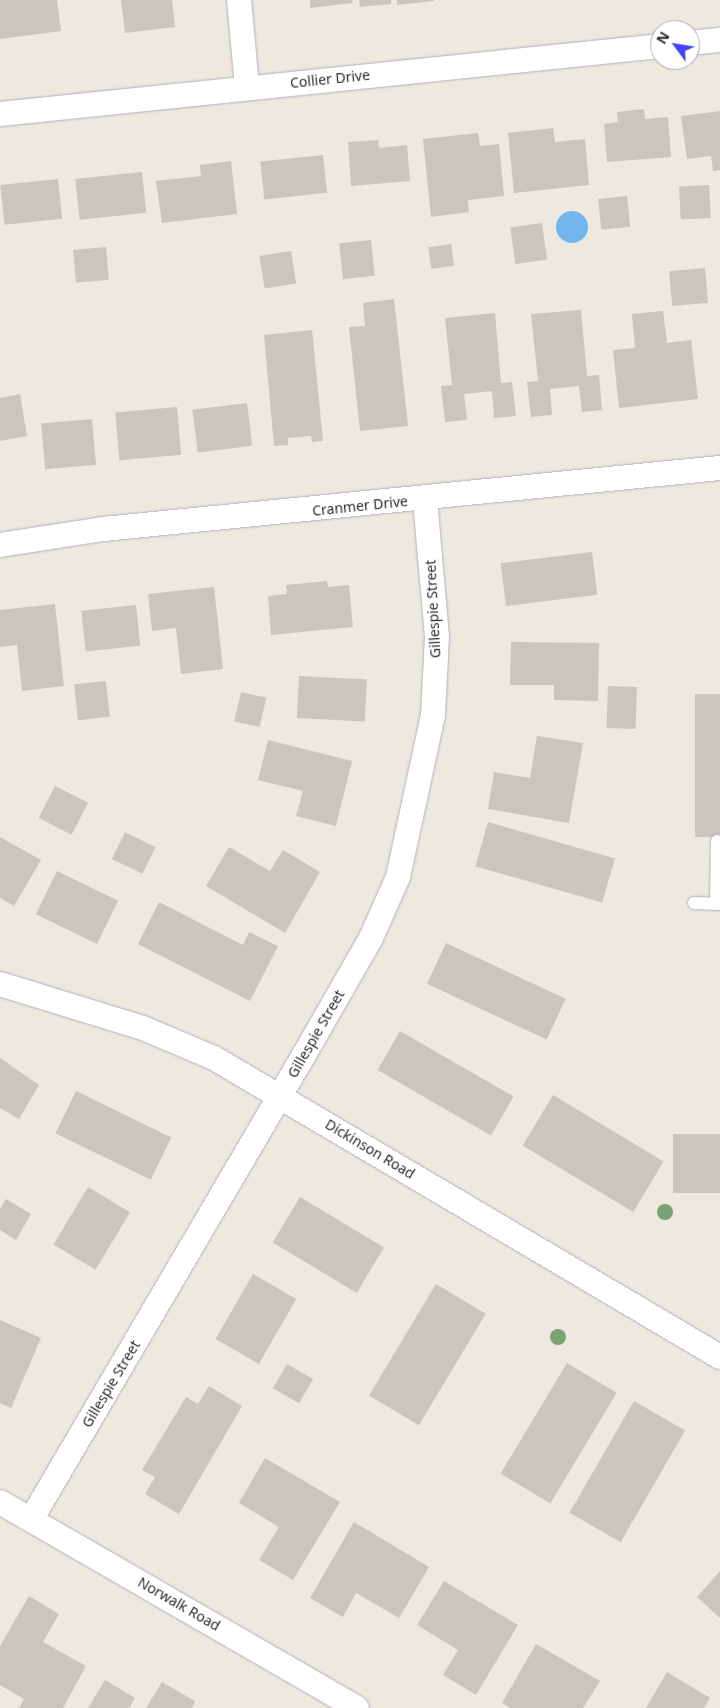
<!DOCTYPE html>
<html>
<head>
<meta charset="utf-8">
<style>
	body { margin:0 }
	#map { position:relative; width:720px; height:1708px; overflow:hidden; background:#ede9de; font-family:"Noto Sans",sans-serif }
	div>[style] { position:absolute }
	.water>* { inset:0; background:#74b6eb }
	.round { border-radius:50% }
	.building>* { inset:0; background:#c8c6bd; transform-origin:0 0 }
	.roads { filter:drop-shadow(0 0 1px #b1b1be) drop-shadow(0 0 1px #b1b1be) }
	.service>* { height:12px; margin:-6px; padding:0 6px; transform-origin:6px; border-radius:6px; background:#fff }
	.minor>* { height:24px; margin:-12px; padding:0 12px; transform-origin:12px; border-radius:12px; background:#fff }
	.trees>* { width:16px; height:16px; margin:-8px; border-radius:50%; background:#7ba273 }
	span { translate:-50% -50%; white-space:nowrap; text-align:center; line-height:1.15; -webkit-text-stroke:4px #fff; paint-order:stroke }
	.street-label { font-size:14px; color:#2b2b2b }
	.north { position:absolute; left:650px; top:20px; width:50px; height:50px; box-sizing:border-box; background:#fff; border:1px solid #aaa; border-radius:50%; rotate:301deg; font-size:14px; font-weight:700; line-height:20px; text-align:center; color:#2b2b2b }
	.north::after { content:''; display:block; margin:auto; width:18px; height:22px; background:#4344f5; clip-path:polygon(50% 0,100% 100%,50% 72%,0 100%) }
</style>
</head>
<body>
<div id="map">
	<div class="water">
		<i class="round" style="left:556px;top:211px;width:32px;height:32px"></i>
	</div>
	<div class="building">
		<i style="clip-path:polygon(0 0,57px 0,61px 31px,0 39px)"></i>
		<i style="clip-path:polygon(121px 0,172px 0,175px 27px,125px 33px)"></i>
		<i style="clip-path:polygon(310px 0,352px 0,353px 3px,310px 8px)"></i>
		<i style="clip-path:polygon(359px 0,391px 0,391px 4px,360px 7px)"></i>
		<i style="clip-path:polygon(397px 0,434px 0,434px 1px,397px 5px)"></i>
		<i style="clip-path:polygon(644px 109px,645px 119px,668px 117px,671px 157px,607px 162px,604px 124px,618px 122px,617px 112px)"></i>
		<i style="clip-path:polygon(720px 111px,720px 170px,713px 171px,711px 156px,687px 159px,681px 116px)"></i>
		<i style="clip-path:polygon(553px 128px,555px 142px,585px 139px,589px 185px,514px 193px,508px 133px)"></i>
		<i style="clip-path:polygon(478px 133px,480px 146px,499px 144px,504px 196px,468px 200px,469px 212px,431px 217px,423px 139px)"></i>
		<i style="clip-path:polygon(378px 140px,379px 148px,407px 145px,410px 181px,351px 186px,348px 142px)"></i>
		<i style="left:323px;top:155px;width:38px;height:63px;rotate:84deg"></i>
		<i style="clip-path:polygon(231px 161px,237px 214px,162px 223px,156px 181px,201px 176px,200px 165px)"></i>
		<i style="left:142px;top:172px;width:41px;height:67px;rotate:84deg"></i>
		<i style="left:58px;top:179px;width:40px;height:58px;rotate:84deg"></i>
		<i style="left:709px;top:185px;width:33px;height:30px;rotate:87deg"></i>
		<i style="left:627px;top:196px;width:31px;height:29px;rotate:84deg"></i>
		<i style="left:542px;top:223px;width:37px;height:32px;rotate:82deg"></i>
		<i style="left:371px;top:240px;width:36px;height:32px;rotate:84deg"></i>
		<i style="left:451px;top:244px;width:22px;height:23px;rotate:82deg"></i>
		<i style="left:106px;top:247px;width:33px;height:33px;rotate:85deg"></i>
		<i style="left:291px;top:251px;width:33px;height:32px;rotate:81deg"></i>
		<i style="left:705px;top:268px;width:35px;height:36px;rotate:85deg"></i>
		<i style="clip-path:polygon(394px 299px,408px 426px,360px 431px,349px 327px,365px 326px,363px 303px)"></i>
		<i style="clip-path:polygon(581px 310px,587px 376px,599px 375px,602px 410px,582px 412px,579px 386px,550px 389px,552px 415px,531px 417px,527px 382px,538px 381px,531px 314px)"></i>
		<i style="clip-path:polygon(663px 311px,667px 343px,691px 340px,698px 399px,619px 408px,613px 350px,635px 348px,632px 314px)"></i>
		<i style="clip-path:polygon(495px 313px,501px 383px,512px 382px,516px 416px,494px 418px,492px 391px,464px 394px,467px 420px,445px 422px,441px 386px,452px 385px,445px 318px)"></i>
		<i style="clip-path:polygon(312px 330px,323px 441px,312px 442px,311px 436px,288px 438px,288px 445px,274px 446px,264px 335px)"></i>
		<i style="clip-path:polygon(20px 394px,27px 436px,0 441px,0 398px)"></i>
		<i style="left:247px;top:403px;width:43px;height:55px;rotate:83deg"></i>
		<i style="left:177px;top:407px;width:48px;height:62px;rotate:85deg"></i>
		<i style="left:92px;top:419px;width:46px;height:51px;rotate:85deg"></i>
		<i style="left:592px;top:552px;width:43px;height:92px;rotate:83deg"></i>
		<i style="clip-path:polygon(327px 581px,328px 587px,349px 585px,353px 627px,271px 635px,268px 596px,287px 594px,286px 585px)"></i>
		<i style="clip-path:polygon(214px 587px,223px 669px,181px 674px,176px 628px,152px 631px,148px 594px)"></i>
		<i style="clip-path:polygon(55px 604px,64px 686px,22px 691px,17px 645px,0 647px,0 610px)"></i>
		<i style="left:136px;top:605px;width:41px;height:55px;rotate:84deg"></i>
		<i style="clip-path:polygon(511px 642px,599px 643px,598px 701px,554px 700px,554px 685px,510px 685px)"></i>
		<i style="left:299px;top:676px;width:68px;height:42px;rotate:3deg"></i>
		<i style="left:106px;top:681px;width:36px;height:32px;rotate:84deg"></i>
		<i style="left:608px;top:686px;width:29px;height:42px;rotate:2deg"></i>
		<i style="left:241px;top:692px;width:26px;height:30px;rotate:13deg"></i>
		<i style="left:695px;top:694px;width:25px;height:143px"></i>
		<i style="clip-path:polygon(537px 736px,583px 743px,569px 823px,488px 809px,494px 772px,530px 778px)"></i>
		<i style="clip-path:polygon(268px 740px,352px 761px,336px 826px,296px 816px,303px 791px,258px 780px)"></i>
		<i style="left:55px;top:786px;width:37px;height:36px;rotate:27deg"></i>
		<i style="left:488px;top:822px;width:132px;height:46px;rotate:16deg"></i>
		<i style="left:125px;top:832px;width:34px;height:30px;rotate:26deg"></i>
		<i style="clip-path:polygon(0 837px,41px 860px,14px 906px,0 898px)"></i>
		<i style="clip-path:polygon(229px 847px,270px 871px,283px 850px,320px 872px,285px 933px,206px 886px)"></i>
		<i style="left:57px;top:871px;width:68px;height:48px;rotate:26deg"></i>
		<i style="clip-path:polygon(159px 902px,243px 945px,249px 932px,278px 946px,250px 1001px,138px 944px)"></i>
		<i style="left:446px;top:943px;width:132px;height:45px;rotate:25deg"></i>
		<i style="left:400px;top:1031px;width:131px;height:45px;rotate:30deg"></i>
		<i style="clip-path:polygon(0 1058px,39px 1085px,19px 1119px,0 1108px)"></i>
		<i style="left:76px;top:1091px;width:106px;height:47px;rotate:26deg"></i>
		<i style="left:553px;top:1095px;width:129px;height:59px;rotate:31deg"></i>
		<i style="left:720px;top:1134px;width:59px;height:47px;rotate:90deg"></i>
		<i style="left:88px;top:1187px;width:49px;height:67px;rotate:31deg"></i>
		<i style="left:300px;top:1197px;width:98px;height:53px;rotate:31deg"></i>
		<i style="clip-path:polygon(6px 1199px,31px 1214px,16px 1240px,0 1230px,0 1209px)"></i>
		<i style="left:253px;top:1274px;width:50px;height:75px;rotate:30deg"></i>
		<i style="left:436px;top:1284px;width:58px;height:130px;rotate:31deg"></i>
		<i style="clip-path:polygon(0 1320px,41px 1338px,11px 1408px,0 1403px)"></i>
		<i style="left:567px;top:1363px;width:58px;height:129px;rotate:31deg"></i>
		<i style="left:287px;top:1364px;width:30px;height:28px;rotate:30deg"></i>
		<i style="clip-path:polygon(209px 1386px,242px 1406px,179px 1514px,145px 1494px,155px 1477px,142px 1470px,186px 1397px,198px 1404px)"></i>
		<i style="left:634px;top:1401px;width:59px;height:129px;rotate:30deg"></i>
		<i style="clip-path:polygon(265px 1458px,340px 1502px,293px 1580px,259px 1560px,279px 1527px,239px 1503px)"></i>
		<i style="clip-path:polygon(354px 1522px,429px 1567px,399px 1618px,356px 1593px,343px 1617px,310px 1598px)"></i>
		<i style="clip-path:polygon(720px 1571px,720px 1618px,697px 1597px)"></i>
		<i style="clip-path:polygon(444px 1581px,518px 1625px,476px 1695px,443px 1675px,458px 1650px,417px 1625px)"></i>
		<i style="clip-path:polygon(29px 1596px,59px 1614px,43px 1642px,86px 1666px,63px 1708px,19px 1708px,24px 1699px,0 1685px,0 1646px)"></i>
		<i style="clip-path:polygon(536px 1644px,600px 1681px,583px 1708px,510px 1708px,502px 1703px)"></i>
		<i style="clip-path:polygon(667px 1672px,710px 1698px,704px 1708px,646px 1708px)"></i>
		<i style="clip-path:polygon(105px 1680px,135px 1698px,129px 1708px,88px 1708px)"></i>
		<i style="clip-path:polygon(162px 1682px,195px 1701px,192px 1708px,146px 1708px)"></i>
	</div>
	<div class="roads">
		<div class="service">
			<i style="left:694px;top:903px;width:26px;rotate:2deg"></i>
			<i style="left:716px;top:904px;width:63px;rotate:-89.1deg"></i>
		</div>
		<div class="minor">
			<i style="left:239px;top:0;width:87px;rotate:84.7deg"></i>
			<i style="left:690px;top:43px;width:30px;rotate:-6deg"></i>
			<i style="left:0;top:114px;width:663px;rotate:-5.88deg"></i>
			<i style="left:0;top:545px;width:104px;rotate:-8.8deg"></i>
			<i style="left:103px;top:529px;width:620px;rotate:-5.65deg"></i>
			<i style="left:0;top:984px;width:150px;rotate:17.1deg"></i>
			<i style="left:143px;top:1028px;width:77px;rotate:22.9deg"></i>
			<i style="left:214px;top:1058px;width:588px;rotate:30.58deg"></i>
			<i style="left:0;top:1502px;width:412px;rotate:30deg"></i>
			<i style="left:32px;top:1518px;width:537px;rotate:-59.57deg"></i>
			<i style="left:304px;top:1055px;width:135px;rotate:-60.2deg"></i>
			<i style="left:371px;top:938px;width:67px;rotate:-66.1deg"></i>
			<i style="left:398px;top:877px;width:166px;rotate:-77.8deg"></i>
			<i style="left:433px;top:715px;width:78px;rotate:-87.1deg"></i>
			<i style="left:437px;top:637px;width:139px;rotate:-95deg"></i>
		</div>
	</div>
	<div class="trees">
		<i style="left:665px;top:1212px"></i>
		<i style="left:558px;top:1337px"></i>
	</div>
	<div class="street-label">
		<span style="left:330px;top:79px;rotate:-6deg">Collier Drive</span>
		<span style="left:360px;top:506px;rotate:-6deg">Cranmer Drive</span>
		<span style="left:433px;top:609px;rotate:-93deg">Gillespie Street</span>
		<span style="left:316px;top:1034px;rotate:-60deg">Gillespie Street</span>
		<span style="left:370px;top:1149px;rotate:31deg">Dickinson Road</span>
		<span style="left:111px;top:1384px;rotate:-59deg">Gillespie Street</span>
		<span style="left:179px;top:1604px;rotate:30deg">Norwalk Road</span>
	</div>
	<div class="north">N</div>
</div>
</body>
</html>
